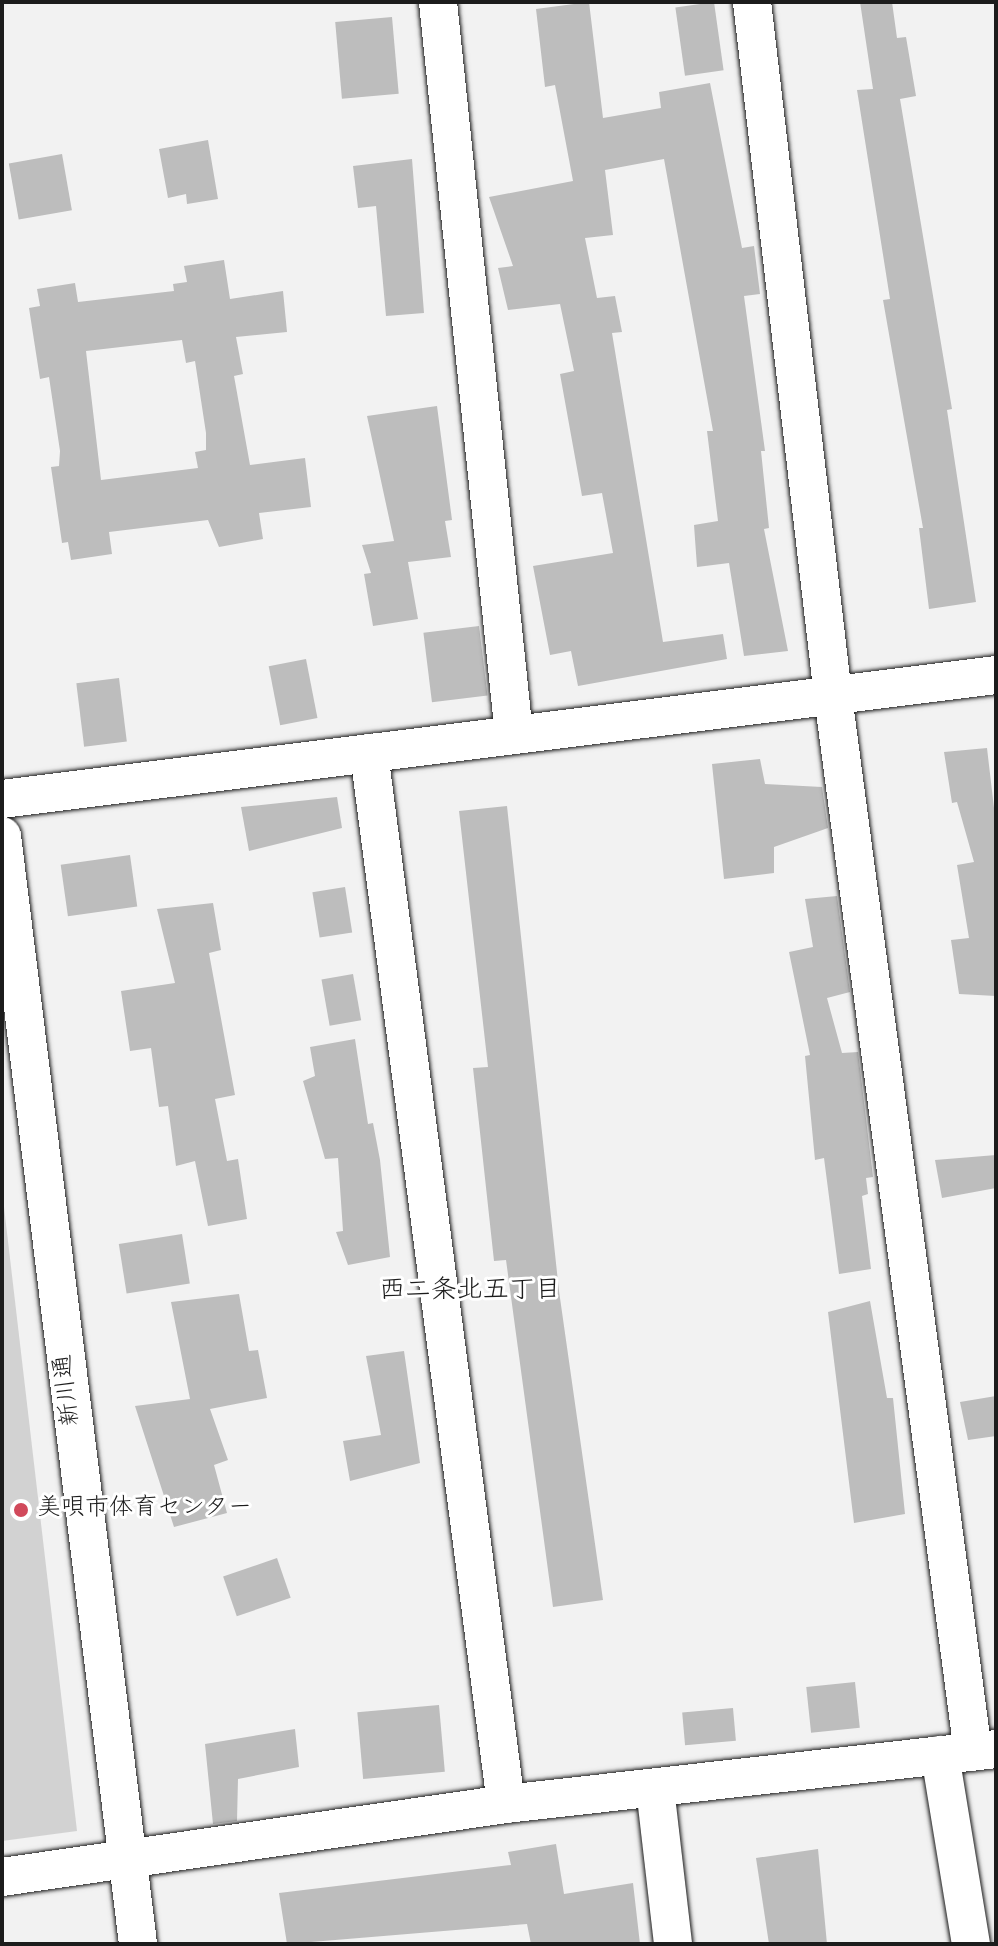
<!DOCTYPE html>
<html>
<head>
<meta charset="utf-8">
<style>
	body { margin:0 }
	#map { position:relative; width:998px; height:1946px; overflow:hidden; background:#f2f2f2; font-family:"Gochi Hand","Klee One",sans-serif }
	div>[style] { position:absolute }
	.green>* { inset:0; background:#d2d2d2 }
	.building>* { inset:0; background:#bdbdbd; transform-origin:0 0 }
	.roads { filter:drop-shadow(0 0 2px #1c1c1c) drop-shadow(0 0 2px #1c1c1c) }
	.minor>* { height:38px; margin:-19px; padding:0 19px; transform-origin:19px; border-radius:19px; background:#fff }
	.dots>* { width:22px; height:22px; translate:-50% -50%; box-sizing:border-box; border:4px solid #fff; border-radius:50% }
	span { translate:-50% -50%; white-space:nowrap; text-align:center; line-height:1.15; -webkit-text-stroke:6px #fff; paint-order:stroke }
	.street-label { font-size:24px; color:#1c1c1c }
	.poi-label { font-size:24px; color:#1c1c1c }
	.left { translate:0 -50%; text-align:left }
	.neighbourhood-label { font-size:26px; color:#1c1c1c }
	.frame { position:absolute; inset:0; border:4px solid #1c1c1c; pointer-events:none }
</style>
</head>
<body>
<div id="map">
	<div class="green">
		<i style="clip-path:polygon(2px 1190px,77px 1831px,2px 1841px)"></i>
	</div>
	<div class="building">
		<i style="clip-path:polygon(589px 2px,603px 118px,661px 108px,659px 92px,710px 83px,742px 248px,754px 246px,760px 294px,744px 296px,765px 451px,761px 451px,769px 528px,764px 529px,788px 651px,744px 656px,729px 563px,697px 567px,694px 525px,718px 521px,707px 431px,713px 431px,664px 159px,605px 170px,613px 235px,585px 238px,597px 298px,615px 296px,622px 332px,612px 333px,663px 642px,723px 634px,727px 659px,578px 686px,571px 651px,550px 655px,533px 566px,613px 553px,602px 493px,582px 496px,560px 374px,574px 371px,560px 304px,508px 310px,498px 268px,513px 266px,489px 197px,573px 181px,555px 85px,545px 87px,536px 9px)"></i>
		<i style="left:714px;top:2px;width:69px;height:39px;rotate:82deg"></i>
		<i style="clip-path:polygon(860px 2px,892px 2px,897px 38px,906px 37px,916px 96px,900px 99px,952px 409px,947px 410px,976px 602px,929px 609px,919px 528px,923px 528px,883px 300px,890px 299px,857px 90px,873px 89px)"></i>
		<i style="left:392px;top:17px;width:77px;height:57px;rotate:85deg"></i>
		<i style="clip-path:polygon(208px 140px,218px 199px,187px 204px,186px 194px,168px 198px,159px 149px)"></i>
		<i style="left:62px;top:154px;width:57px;height:54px;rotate:80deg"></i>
		<i style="clip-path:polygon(412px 159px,424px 313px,386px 316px,376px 206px,358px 208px,353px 166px)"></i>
		<i style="clip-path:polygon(evenodd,224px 260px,230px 299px,283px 291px,287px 332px,236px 337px,243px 374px,234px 376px,250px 465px,305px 458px,311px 507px,259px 513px,263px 539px,219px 547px,208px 520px,109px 532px,112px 554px,71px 560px,68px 542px,62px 543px,51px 467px,59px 466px,60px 451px,49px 377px,40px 379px,29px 308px,40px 306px,37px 289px,75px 283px,78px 302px,174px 291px,173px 284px,187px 282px,184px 266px,224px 260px,182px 340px,186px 363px,195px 361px,206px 433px,206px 450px,195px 452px,198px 468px,101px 480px,86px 351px,182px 340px)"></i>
		<i style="clip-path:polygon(437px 406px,452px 520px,445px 521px,451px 557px,408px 562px,418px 619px,373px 626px,364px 574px,371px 573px,362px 545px,394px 541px,367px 416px)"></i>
		<i style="left:479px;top:626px;width:70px;height:56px;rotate:83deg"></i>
		<i style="left:306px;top:659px;width:60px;height:38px;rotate:79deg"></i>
		<i style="left:119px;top:678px;width:64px;height:43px;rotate:83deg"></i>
		<i style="clip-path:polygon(987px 748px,996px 825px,996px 996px,959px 994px,951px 940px,969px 938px,957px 865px,974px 862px,957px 802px,952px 803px,944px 752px)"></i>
		<i style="clip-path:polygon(760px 759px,765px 784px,822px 787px,828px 828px,774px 847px,774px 873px,724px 879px,712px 764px)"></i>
		<i style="clip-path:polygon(337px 797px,342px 828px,249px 851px,241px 807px)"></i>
		<i style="clip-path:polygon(507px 806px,559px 1291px,603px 1600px,553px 1607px,506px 1260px,494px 1261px,473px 1068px,488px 1067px,459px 811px)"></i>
		<i style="left:130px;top:855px;width:52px;height:70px;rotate:82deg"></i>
		<i style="left:345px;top:887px;width:46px;height:33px;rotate:81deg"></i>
		<i style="clip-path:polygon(837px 896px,850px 992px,827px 998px,842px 1053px,858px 1052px,873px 1177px,866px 1178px,868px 1194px,862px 1196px,871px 1269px,839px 1274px,824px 1158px,815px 1160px,805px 1056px,810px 1055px,789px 952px,813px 947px,805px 899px)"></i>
		<i style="clip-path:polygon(213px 903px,221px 950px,209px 953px,235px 1095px,215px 1099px,227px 1161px,238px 1159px,247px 1219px,208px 1226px,195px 1161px,176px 1166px,168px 1106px,159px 1107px,151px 1048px,130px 1051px,121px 991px,175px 983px,157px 909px)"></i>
		<i style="left:353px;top:974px;width:47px;height:32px;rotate:80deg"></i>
		<i style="clip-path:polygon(355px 1039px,368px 1124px,373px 1123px,380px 1160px,390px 1257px,348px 1265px,336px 1232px,343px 1231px,338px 1158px,325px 1159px,303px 1081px,315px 1076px,310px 1047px)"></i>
		<i style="clip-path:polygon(996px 1155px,996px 1188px,942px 1198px,935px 1160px)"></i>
		<i style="left:182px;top:1234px;width:50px;height:64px;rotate:81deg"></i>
		<i style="clip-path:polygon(239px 1294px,249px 1351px,258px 1350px,267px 1398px,210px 1409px,228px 1460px,214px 1465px,227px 1513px,174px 1527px,135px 1406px,190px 1399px,171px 1302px)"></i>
		<i style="clip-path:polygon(870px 1301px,887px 1398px,893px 1398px,905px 1514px,854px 1523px,828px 1312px)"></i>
		<i style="clip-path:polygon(404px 1351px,420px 1463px,350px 1481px,343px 1441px,381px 1435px,366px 1356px)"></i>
		<i style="clip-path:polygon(996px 1396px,996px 1436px,968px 1440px,960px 1402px)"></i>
		<i style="left:277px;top:1558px;width:42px;height:57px;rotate:71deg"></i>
		<i style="left:855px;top:1682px;width:46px;height:49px;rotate:84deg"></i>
		<i style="left:439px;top:1705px;width:67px;height:82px;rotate:85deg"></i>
		<i style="left:733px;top:1708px;width:33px;height:51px;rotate:85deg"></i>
		<i style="clip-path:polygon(295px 1729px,299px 1767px,238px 1779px,237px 1821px,213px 1824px,205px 1744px)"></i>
		<i style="clip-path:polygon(556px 1844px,564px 1894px,633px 1883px,640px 1944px,531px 1944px,527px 1924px,287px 1944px,279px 1893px,511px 1865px,508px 1852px)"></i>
		<i style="clip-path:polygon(818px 1849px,827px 1944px,769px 1944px,756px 1858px)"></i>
	</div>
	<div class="roads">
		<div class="minor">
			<i style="left:438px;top:2px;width:737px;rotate:84.08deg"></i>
			<i style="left:752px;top:2px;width:699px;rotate:83.34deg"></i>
			<i style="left:833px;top:696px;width:1065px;rotate:82.45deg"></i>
			<i style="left:369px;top:753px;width:1060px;rotate:82.57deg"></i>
			<i style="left:2px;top:799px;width:1002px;rotate:-7.11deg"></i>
			<i style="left:2px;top:836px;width:1116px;rotate:83deg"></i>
			<i style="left:940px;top:1755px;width:192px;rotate:80.7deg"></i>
			<i style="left:655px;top:1788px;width:157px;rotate:83.4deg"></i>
			<i style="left:2px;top:1877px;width:509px;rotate:-8.24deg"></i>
			<i style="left:506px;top:1804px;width:493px;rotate:-6.4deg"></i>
		</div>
	</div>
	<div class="dots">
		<i style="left:21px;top:1510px;background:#d1495b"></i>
	</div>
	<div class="street-label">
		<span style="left:69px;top:1390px;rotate:-97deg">新川通</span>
	</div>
	<div class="poi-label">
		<span class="left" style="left:37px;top:1510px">美唄市体育センター</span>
	</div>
	<div class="neighbourhood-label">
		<span style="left:470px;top:1293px">西二条北五丁目</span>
	</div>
	<div class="frame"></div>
</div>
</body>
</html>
